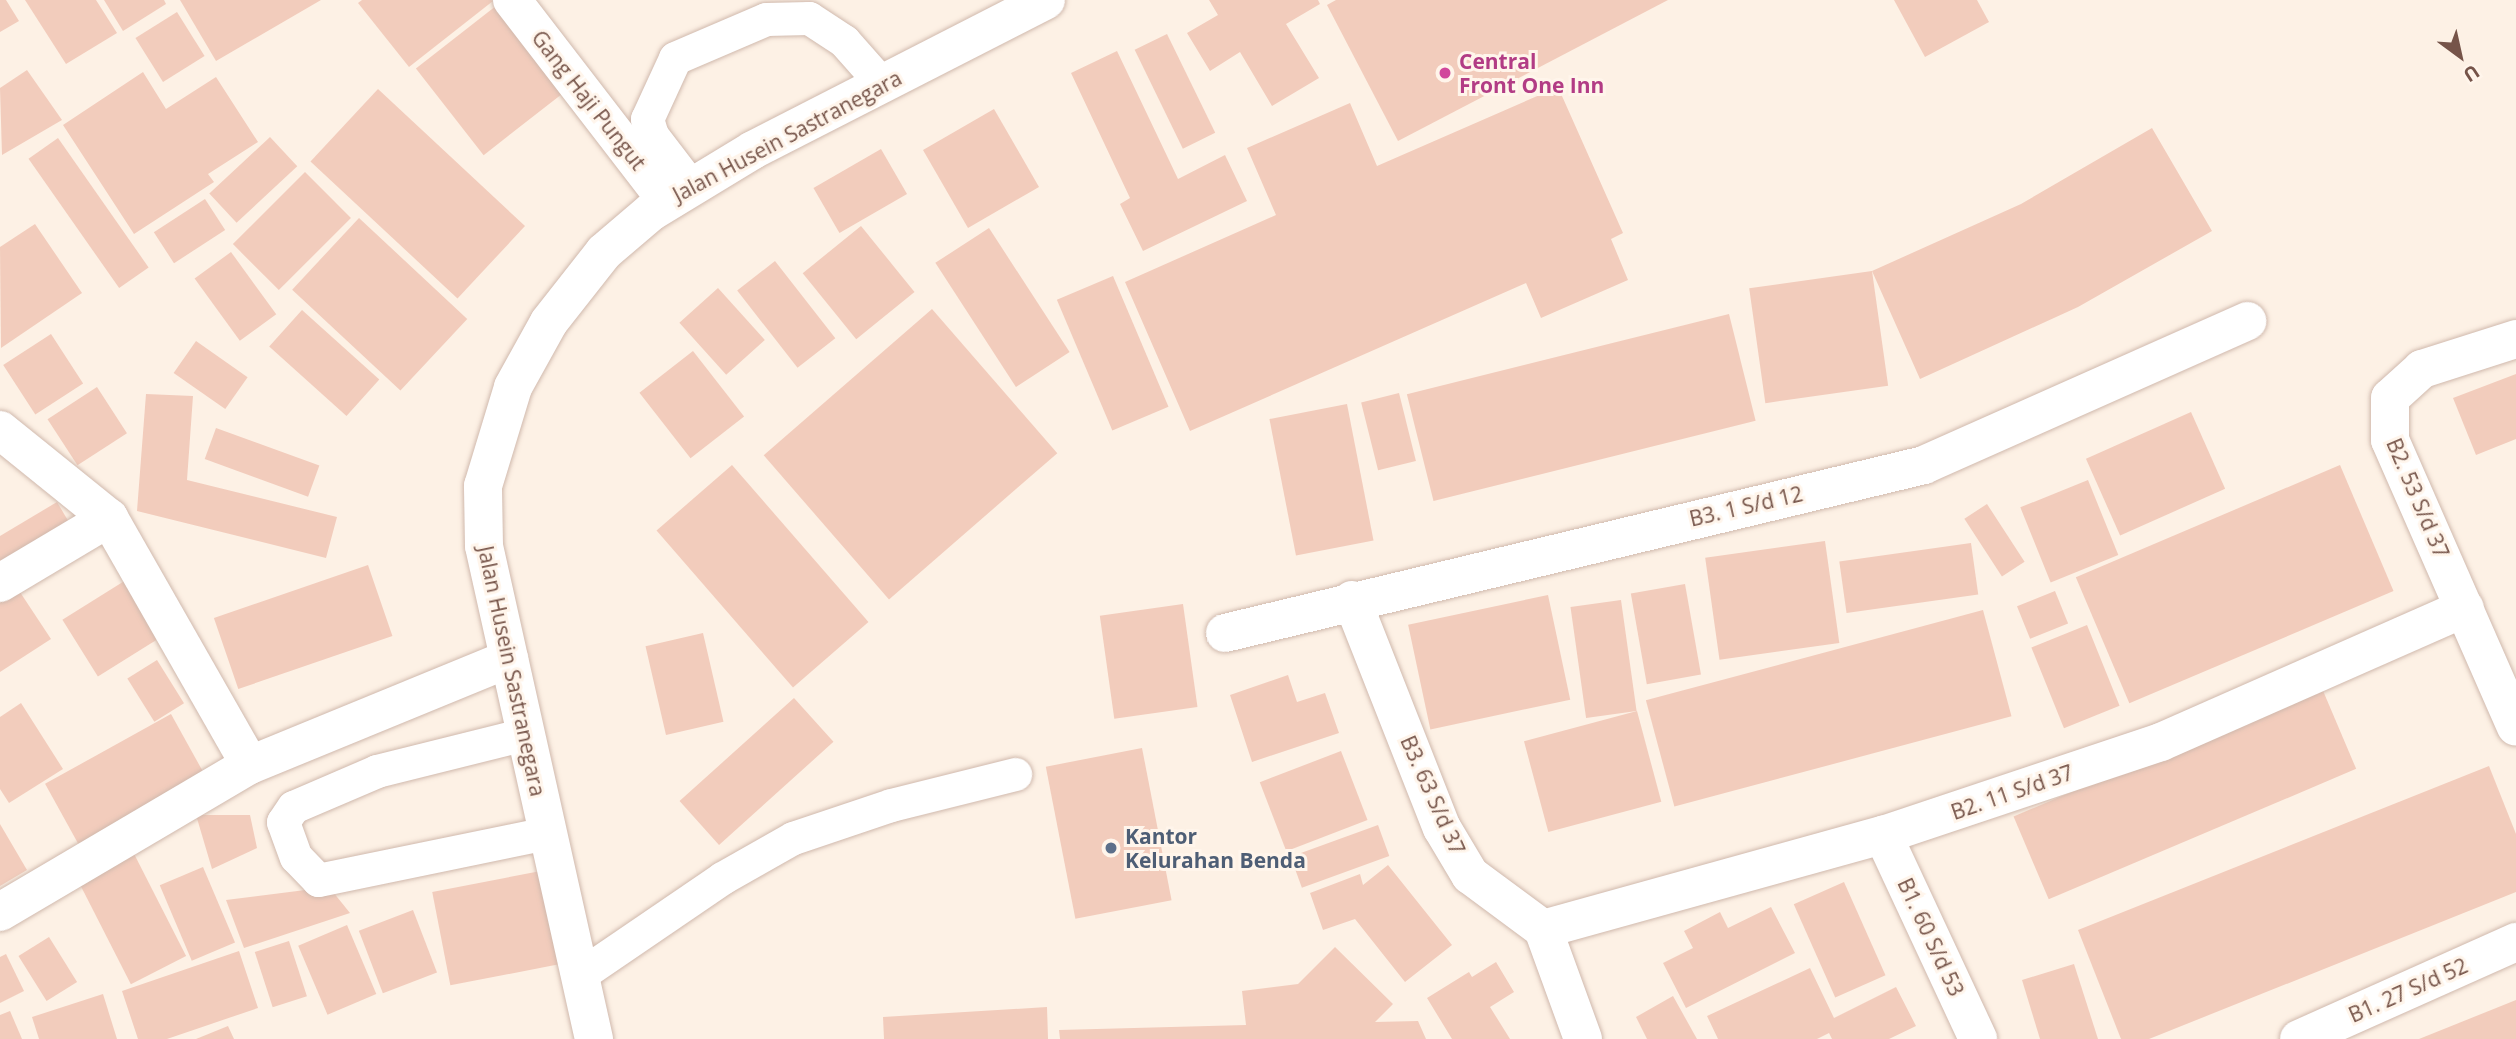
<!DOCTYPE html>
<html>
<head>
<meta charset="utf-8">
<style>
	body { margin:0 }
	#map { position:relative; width:2516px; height:1039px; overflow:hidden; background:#fdf1e5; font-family:"Open Sans",sans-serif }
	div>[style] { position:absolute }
	.building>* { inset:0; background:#f2ccbc; transform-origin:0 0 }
	.roads { filter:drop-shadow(0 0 2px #d0b9ad) drop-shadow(0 0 2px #d0b9ad) }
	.service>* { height:33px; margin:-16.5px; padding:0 16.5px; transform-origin:16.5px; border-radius:16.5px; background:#fff }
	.minor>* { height:38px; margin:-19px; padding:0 19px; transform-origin:19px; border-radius:19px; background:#fff }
	.secondary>* { height:38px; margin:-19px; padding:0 19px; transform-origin:19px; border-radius:19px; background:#fff }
	.dots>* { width:19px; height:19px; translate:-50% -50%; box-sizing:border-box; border:4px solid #fff5eb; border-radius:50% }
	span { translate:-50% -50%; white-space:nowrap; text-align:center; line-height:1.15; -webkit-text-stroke:6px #fff5eb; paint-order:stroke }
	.hotel-label { font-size:21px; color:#b23c85; font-weight:700 }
	.left { translate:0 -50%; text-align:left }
	.street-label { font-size:21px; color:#765449 }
	.service-label { font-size:21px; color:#4e5e75; font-weight:700 }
	.north { position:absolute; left:2425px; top:21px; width:70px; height:70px; -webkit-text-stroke:5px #fff5eb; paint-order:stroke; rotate:147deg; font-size:19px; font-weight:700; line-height:28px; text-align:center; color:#765449 }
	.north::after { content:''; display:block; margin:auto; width:24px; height:32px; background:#765449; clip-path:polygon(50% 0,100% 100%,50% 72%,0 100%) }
</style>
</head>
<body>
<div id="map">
	<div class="building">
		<i style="clip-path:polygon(0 0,6px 0,19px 21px,0 32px)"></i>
		<i style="clip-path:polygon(25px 0,96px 0,117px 33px,66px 64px)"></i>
		<i style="clip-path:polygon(104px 0,164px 0,166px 4px,123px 31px)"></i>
		<i style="clip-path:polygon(180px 0,321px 0,216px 61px)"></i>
		<i style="clip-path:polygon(362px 0,491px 0,493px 1px,409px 67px,358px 3px)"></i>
		<i style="clip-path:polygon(1209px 0,1318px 0,1320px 4px,1286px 24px,1319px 78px,1272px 106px,1240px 52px,1210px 71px,1187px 33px,1218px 15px)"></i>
		<i style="clip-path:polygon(1336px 0,1668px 0,1398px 141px,1327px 5px)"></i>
		<i style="clip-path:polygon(1894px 0,1977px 0,1989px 22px,1925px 57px)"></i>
		<i style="left:501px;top:2px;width:110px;height:108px;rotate:52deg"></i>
		<i style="left:177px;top:12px;width:52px;height:49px;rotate:58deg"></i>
		<i style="left:1167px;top:34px;width:110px;height:36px;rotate:64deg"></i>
		<i style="clip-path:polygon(1117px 51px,1178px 179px,1225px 155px,1247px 201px,1143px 251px,1120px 204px,1130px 198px,1071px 73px)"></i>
		<i style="clip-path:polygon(27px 70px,62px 120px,2px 155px,0 88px)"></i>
		<i style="clip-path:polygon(143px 72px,166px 109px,216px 77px,258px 142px,208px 174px,214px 182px,134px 234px,63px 125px)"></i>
		<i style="clip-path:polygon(1558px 87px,1623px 233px,1611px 239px,1628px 280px,1541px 318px,1526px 283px,1190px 431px,1125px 282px,1276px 215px,1247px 148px,1350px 103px,1377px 166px)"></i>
		<i style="left:378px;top:89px;width:201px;height:99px;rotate:43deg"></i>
		<i style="left:994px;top:109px;width:90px;height:82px;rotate:60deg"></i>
		<i style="clip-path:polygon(2152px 128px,2212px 231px,2078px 307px,1920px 379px,1872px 271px,2021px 204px)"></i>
		<i style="left:270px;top:137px;width:40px;height:83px;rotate:47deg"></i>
		<i style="left:58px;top:138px;width:158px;height:36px;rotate:55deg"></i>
		<i style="left:881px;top:149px;width:52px;height:78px;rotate:60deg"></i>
		<i style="left:305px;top:172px;width:65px;height:102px;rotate:45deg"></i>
		<i style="left:205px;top:199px;width:37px;height:61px;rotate:57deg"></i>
		<i style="left:359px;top:218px;width:148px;height:98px;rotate:43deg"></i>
		<i style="clip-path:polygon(35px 224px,82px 293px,1px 348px,0 247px)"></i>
		<i style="left:861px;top:226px;width:85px;height:75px;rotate:51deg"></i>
		<i style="left:989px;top:228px;width:148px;height:64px;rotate:57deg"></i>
		<i style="left:231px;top:252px;width:77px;height:45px;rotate:54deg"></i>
		<i style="left:775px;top:261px;width:98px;height:48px;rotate:52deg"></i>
		<i style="left:1872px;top:271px;width:116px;height:124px;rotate:82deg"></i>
		<i style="left:1113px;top:276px;width:142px;height:61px;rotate:67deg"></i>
		<i style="left:718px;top:288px;width:70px;height:52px;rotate:48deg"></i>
		<i style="left:932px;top:309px;width:191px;height:223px;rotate:49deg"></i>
		<i style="left:302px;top:310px;width:104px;height:49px;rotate:42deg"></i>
		<i style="left:1729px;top:314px;width:110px;height:332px;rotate:76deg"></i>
		<i style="left:51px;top:334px;width:59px;height:57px;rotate:57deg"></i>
		<i style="left:196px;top:341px;width:63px;height:39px;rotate:35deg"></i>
		<i style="left:693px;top:351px;width:83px;height:68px;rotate:52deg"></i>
		<i style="clip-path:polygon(2516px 374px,2516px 439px,2476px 455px,2453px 398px)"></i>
		<i style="left:97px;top:387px;width:55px;height:59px;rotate:57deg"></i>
		<i style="left:1399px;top:393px;width:70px;height:39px;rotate:76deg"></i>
		<i style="clip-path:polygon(146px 394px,193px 396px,187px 480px,337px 517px,326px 558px,137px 511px)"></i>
		<i style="left:1347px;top:404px;width:139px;height:79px;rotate:79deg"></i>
		<i style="left:2191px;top:412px;width:84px;height:115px;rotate:66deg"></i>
		<i style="left:216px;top:428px;width:110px;height:33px;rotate:20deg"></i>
		<i style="left:732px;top:465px;width:208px;height:100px;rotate:49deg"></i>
		<i style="left:2340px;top:465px;width:137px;height:287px;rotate:67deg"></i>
		<i style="left:2088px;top:480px;width:81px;height:73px;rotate:68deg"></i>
		<i style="clip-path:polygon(57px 502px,73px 529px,0 574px,0 536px)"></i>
		<i style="left:1987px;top:504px;width:69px;height:27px;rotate:57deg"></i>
		<i style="left:1825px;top:541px;width:103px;height:121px;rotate:82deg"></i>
		<i style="left:1971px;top:543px;width:52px;height:133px;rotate:82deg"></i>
		<i style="left:368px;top:565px;width:75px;height:163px;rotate:71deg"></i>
		<i style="clip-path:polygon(12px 580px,51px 639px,0 672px,0 588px)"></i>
		<i style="left:126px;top:580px;width:67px;height:75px;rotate:58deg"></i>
		<i style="left:1685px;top:584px;width:92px;height:55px;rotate:80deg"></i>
		<i style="left:2055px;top:591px;width:35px;height:41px;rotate:68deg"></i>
		<i style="left:1548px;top:595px;width:107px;height:143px;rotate:78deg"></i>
		<i style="left:1621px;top:600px;width:112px;height:51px;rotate:82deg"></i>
		<i style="left:1183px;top:604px;width:104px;height:84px;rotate:82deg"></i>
		<i style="left:1983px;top:610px;width:110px;height:349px;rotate:75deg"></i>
		<i style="left:2087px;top:625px;width:87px;height:60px;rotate:68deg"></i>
		<i style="left:703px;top:633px;width:91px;height:59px;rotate:77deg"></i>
		<i style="left:157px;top:660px;width:51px;height:35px;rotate:58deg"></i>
		<i style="clip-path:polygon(1288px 675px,1297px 702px,1325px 693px,1339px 733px,1252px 762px,1230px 695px)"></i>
		<i style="left:2321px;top:686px;width:90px;height:334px;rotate:67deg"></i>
		<i style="left:794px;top:698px;width:59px;height:154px;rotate:48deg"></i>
		<i style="clip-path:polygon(21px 703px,63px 769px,9px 803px,0 789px,0 717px)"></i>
		<i style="left:1637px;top:711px;width:94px;height:117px;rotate:75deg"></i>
		<i style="left:171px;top:714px;width:79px;height:144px;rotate:61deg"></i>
		<i style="left:1142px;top:748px;width:155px;height:98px;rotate:79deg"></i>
		<i style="left:1341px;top:751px;width:74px;height:87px;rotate:69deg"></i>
		<i style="clip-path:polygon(2489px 766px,2516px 834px,2516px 892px,2149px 1039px,2121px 1039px,2078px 930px)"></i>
		<i style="clip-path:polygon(196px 815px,250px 815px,257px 848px,212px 869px)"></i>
		<i style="clip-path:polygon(0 824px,27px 870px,0 886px)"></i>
		<i style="left:1378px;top:825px;width:33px;height:93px;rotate:70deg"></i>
		<i style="left:128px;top:842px;width:128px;height:62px;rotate:63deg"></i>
		<i style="clip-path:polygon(1388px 865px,1452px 945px,1405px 982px,1355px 919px,1323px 930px,1310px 893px,1360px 874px,1363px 885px)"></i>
		<i style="left:203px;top:867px;width:82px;height:47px;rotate:67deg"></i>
		<i style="left:551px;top:869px;width:95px;height:121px;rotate:79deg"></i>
		<i style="left:1844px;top:882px;width:102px;height:55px;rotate:66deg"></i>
		<i style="clip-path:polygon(329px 887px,350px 913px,244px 948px,226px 900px)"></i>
		<i style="clip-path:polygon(1771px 907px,1795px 953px,1686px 1008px,1663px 963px,1693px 948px,1684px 931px,1720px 912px,1728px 928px)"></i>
		<i style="left:413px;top:910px;width:67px;height:58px;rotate:69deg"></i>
		<i style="left:347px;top:925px;width:75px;height:53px;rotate:67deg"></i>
		<i style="left:49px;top:937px;width:53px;height:36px;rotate:58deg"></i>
		<i style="left:289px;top:941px;width:58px;height:36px;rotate:72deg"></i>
		<i style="clip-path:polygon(1335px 947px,1393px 1004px,1375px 1022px,1418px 1021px,1426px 1039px,1060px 1039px,1059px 1030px,1246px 1025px,1242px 991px,1298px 984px)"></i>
		<i style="clip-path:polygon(239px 951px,258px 1008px,167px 1039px,138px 1039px,122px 991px)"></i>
		<i style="clip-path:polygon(6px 954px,24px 991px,0 1003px,0 957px)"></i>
		<i style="clip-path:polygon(1496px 962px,1514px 992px,1490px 1007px,1510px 1039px,1452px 1039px,1427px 998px,1469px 972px,1472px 977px)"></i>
		<i style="clip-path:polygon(2074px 964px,2098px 1039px,2040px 1039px,2022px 980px)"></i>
		<i style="clip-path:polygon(1810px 968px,1834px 1018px,1896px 987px,1916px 1026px,1889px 1039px,1832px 1039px,1829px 1033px,1817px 1039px,1718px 1039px,1707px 1016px)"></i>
		<i style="clip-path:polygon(103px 994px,117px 1039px,39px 1039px,32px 1017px)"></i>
		<i style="clip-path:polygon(1673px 996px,1697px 1039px,1647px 1039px,1636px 1017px)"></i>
		<i style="clip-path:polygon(2516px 1000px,2516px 1039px,2419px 1039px)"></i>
		<i style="clip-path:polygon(1047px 1007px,1048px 1039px,884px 1039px,883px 1017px)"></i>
		<i style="clip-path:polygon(10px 1011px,22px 1039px,0 1039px,0 1015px)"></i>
		<i style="clip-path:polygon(228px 1026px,234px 1039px,196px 1039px)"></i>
	</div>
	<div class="roads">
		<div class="service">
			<i style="left:691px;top:186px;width:64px;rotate:-127.4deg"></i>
			<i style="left:652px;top:135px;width:17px;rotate:-107deg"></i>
			<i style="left:647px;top:119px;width:67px;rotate:-65.3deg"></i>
			<i style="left:675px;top:58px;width:99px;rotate:-23.2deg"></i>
			<i style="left:766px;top:19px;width:43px;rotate:-1.3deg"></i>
			<i style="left:809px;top:18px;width:42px;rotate:33.3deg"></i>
			<i style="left:844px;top:41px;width:57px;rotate:48.5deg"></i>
			<i style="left:525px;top:734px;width:153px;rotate:166deg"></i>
			<i style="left:377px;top:771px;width:91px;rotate:156.8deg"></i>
			<i style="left:293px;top:807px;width:18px;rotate:124deg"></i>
			<i style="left:283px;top:822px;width:37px;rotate:70deg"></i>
			<i style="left:296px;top:857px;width:32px;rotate:46deg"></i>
			<i style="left:318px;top:880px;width:234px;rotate:-11.6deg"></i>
			<i style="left:580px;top:975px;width:172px;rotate:-34.3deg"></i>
			<i style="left:722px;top:878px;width:81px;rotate:-29.4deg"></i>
			<i style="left:793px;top:838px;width:103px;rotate:-18.6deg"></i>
			<i style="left:891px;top:805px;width:128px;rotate:-14deg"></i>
		</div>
		<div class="minor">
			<i style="left:512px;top:0;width:254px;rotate:52.4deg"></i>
			<i style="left:2516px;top:339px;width:99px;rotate:162.3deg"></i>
			<i style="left:2422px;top:369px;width:43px;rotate:137.8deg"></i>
			<i style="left:2390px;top:398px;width:42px;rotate:90deg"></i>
			<i style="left:2390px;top:440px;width:313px;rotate:66.3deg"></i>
			<i style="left:0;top:430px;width:140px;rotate:38.9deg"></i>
			<i style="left:109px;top:518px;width:284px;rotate:60.3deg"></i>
			<i style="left:0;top:583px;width:127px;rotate:-30.8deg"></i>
			<i style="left:1352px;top:600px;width:245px;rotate:68.5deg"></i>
			<i style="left:1442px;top:828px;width:55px;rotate:59.2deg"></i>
			<i style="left:1470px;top:875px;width:91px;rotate:36.5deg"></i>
			<i style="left:1543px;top:929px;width:117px;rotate:70deg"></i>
			<i style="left:1225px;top:633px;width:719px;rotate:-13.51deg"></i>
			<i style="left:1924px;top:465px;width:354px;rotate:-24deg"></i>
			<i style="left:1883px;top:835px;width:225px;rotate:65deg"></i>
			<i style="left:0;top:912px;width:290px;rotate:-30.5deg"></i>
			<i style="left:250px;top:765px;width:280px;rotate:-22.3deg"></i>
			<i style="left:1543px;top:929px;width:353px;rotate:-15.5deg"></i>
			<i style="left:1883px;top:835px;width:293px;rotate:-18.5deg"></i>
			<i style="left:2161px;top:742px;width:332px;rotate:-23.8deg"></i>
			<i style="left:2299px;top:1039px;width:238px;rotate:-24.1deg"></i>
		</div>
		<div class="secondary">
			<i style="left:594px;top:1039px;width:505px;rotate:-102.58deg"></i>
			<i style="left:484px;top:546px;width:60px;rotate:-91deg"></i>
			<i style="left:483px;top:486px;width:103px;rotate:-73.1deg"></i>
			<i style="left:513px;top:387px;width:74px;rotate:-61deg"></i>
			<i style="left:549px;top:322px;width:89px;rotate:-51.8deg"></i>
			<i style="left:604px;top:252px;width:62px;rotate:-40.4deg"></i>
			<i style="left:651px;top:212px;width:119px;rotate:-31.3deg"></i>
			<i style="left:753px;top:150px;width:329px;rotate:-27.1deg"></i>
		</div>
	</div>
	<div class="dots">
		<i style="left:1445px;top:73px;background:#d1479c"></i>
		<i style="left:1111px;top:848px;background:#5c6f8a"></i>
	</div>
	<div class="hotel-label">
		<span class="left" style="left:1459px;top:73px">Central<br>Front One Inn</span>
	</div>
	<div class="street-label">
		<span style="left:589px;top:100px;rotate:52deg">Gang Haji Pungut</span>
		<span style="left:787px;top:136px;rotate:-28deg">Jalan Husein Sastranegara</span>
		<span style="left:2418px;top:498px;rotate:67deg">B2. 53 S/d 37</span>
		<span style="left:1746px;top:506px;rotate:-13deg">B3. 1 S/d 12</span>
		<span style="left:512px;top:671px;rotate:78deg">Jalan Husein Sastranegara</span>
		<span style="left:2012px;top:792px;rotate:-19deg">B2. 11 S/d 37</span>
		<span style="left:1433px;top:795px;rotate:66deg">B3. 63 S/d 37</span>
		<span style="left:1931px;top:937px;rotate:65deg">B1. 60 S/d 53</span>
		<span style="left:2408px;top:990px;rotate:-24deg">B1. 27 S/d 52</span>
	</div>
	<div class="service-label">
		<span class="left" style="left:1125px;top:848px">Kantor<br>Kelurahan Benda</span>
	</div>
	<div class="north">U</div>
</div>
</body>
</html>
